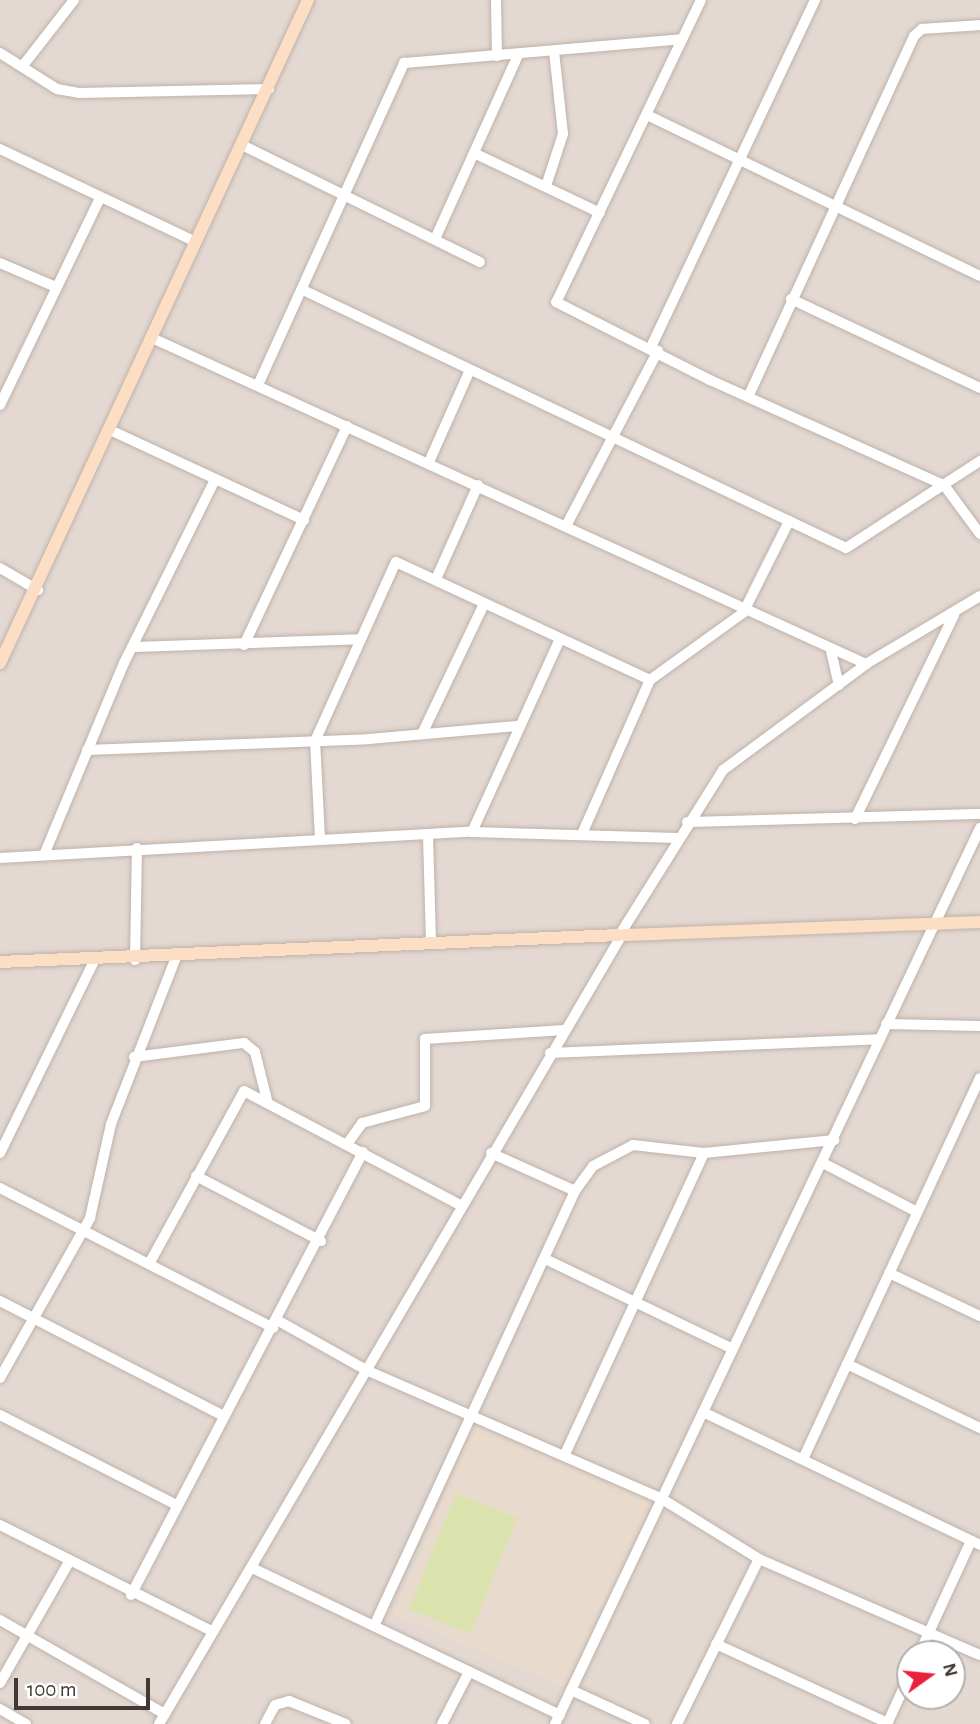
<!DOCTYPE html>
<html>
<head>
<meta charset="utf-8">
<style>
	body { margin:0 }
	#map { position:relative; width:980px; height:1724px; overflow:hidden; background:#f0e9e4; font-family:"Alegreya Sans",sans-serif }
	div>[style] { position:absolute }
	.residential>* { inset:0; background:#e4d9d2 }
	.education>* { inset:0; background:#e9dace; transform-origin:0 0 }
	.green>* { inset:0; background:#dae3ae; transform-origin:0 0 }
	.roads { filter:drop-shadow(0 0 2px #beb2aa) drop-shadow(0 0 2px #beb2aa) }
	.street>* { height:10px; margin:-5px; padding:0 5px; transform-origin:5px; border-radius:5px; background:#fff }
	.secondary>* { height:12px; margin:-6px; padding:0 6px; transform-origin:6px; border-radius:6px; background:#fbdec4 }
	span { translate:-50% -50%; white-space:nowrap; text-align:center; line-height:1.15; -webkit-text-stroke:5px #fff; paint-order:stroke }
	.north { position:absolute; left:896px; top:1640px; width:70px; height:70px; box-sizing:border-box; background:#fff; border:2px solid #b3b0ae; border-radius:50%; rotate:75deg; font-size:19px; font-weight:700; line-height:28px; text-align:center; color:#423934 }
	.north::after { content:''; display:block; margin:auto; width:24px; height:32px; background:#eb203b; clip-path:polygon(50% 0,100% 100%,50% 72%,0 100%) }
	.scale { position:absolute; left:14px; top:1678px; width:136px; height:32px; box-sizing:border-box; border:4px solid #423934; border-top:0; padding-left:9px; font-size:21px; line-height:24px; white-space:nowrap; color:#423934; -webkit-text-stroke:5px #fff; paint-order:stroke }
</style>
</head>
<body>
<div id="map">
	<div class="residential">
		<i style="clip-path:polygon(evenodd,0 0,980px 0,980px 1724px,0 1724px,0 0,910px 1654px,952px 1654px,952px 1696px,910px 1696px,910px 1654px)"></i>
	</div>
	<div class="education">
		<i style="left:474px;top:1424px;width:194px;height:207px;rotate:23deg"></i>
	</div>
	<div class="green">
		<i style="left:456px;top:1493px;width:66px;height:125px;rotate:22deg"></i>
	</div>
	<div class="roads">
		<div class="street">
			<i style="left:496px;top:0;width:56px;rotate:89deg"></i>
			<i style="left:701px;top:0;width:335px;rotate:115.6deg"></i>
			<i style="left:556px;top:302px;width:173px;rotate:26.9deg"></i>
			<i style="left:710px;top:380px;width:256px;rotate:24.2deg"></i>
			<i style="left:944px;top:485px;width:61px;rotate:53.7deg"></i>
			<i style="left:0;top:53px;width:67px;rotate:32.3deg"></i>
			<i style="left:57px;top:89px;width:22px;rotate:10deg"></i>
			<i style="left:79px;top:93px;width:190px;rotate:-1.2deg"></i>
			<i style="left:25px;top:63px;width:80px;rotate:-52.1deg"></i>
			<i style="left:647px;top:115px;width:370px;rotate:25.8deg"></i>
			<i style="left:242px;top:145px;width:265px;rotate:26.2deg"></i>
			<i style="left:0;top:149px;width:217px;rotate:25.4deg"></i>
			<i style="left:476px;top:154px;width:137px;rotate:25.4deg"></i>
			<i style="left:546px;top:186px;width:55px;rotate:-71.9deg"></i>
			<i style="left:563px;top:134px;width:83px;rotate:-96.2deg"></i>
			<i style="left:435px;top:239px;width:202px;rotate:-65.7deg"></i>
			<i style="left:0;top:263px;width:61px;rotate:23.2deg"></i>
			<i style="left:303px;top:290px;width:601px;rotate:25.41deg"></i>
			<i style="left:846px;top:548px;width:160px;rotate:-33deg"></i>
			<i style="left:791px;top:299px;width:209px;rotate:25.2deg"></i>
			<i style="left:152px;top:338px;width:785px;rotate:24.54deg"></i>
			<i style="left:651px;top:347px;width:384px;rotate:-64.7deg"></i>
			<i style="left:258px;top:385px;width:354px;rotate:-65.6deg"></i>
			<i style="left:404px;top:63px;width:279px;rotate:-4.9deg"></i>
			<i style="left:749px;top:395px;width:395px;rotate:-65.3deg"></i>
			<i style="left:914px;top:36px;width:11px;rotate:-41deg"></i>
			<i style="left:922px;top:29px;width:58px;rotate:-3.9deg"></i>
			<i style="left:0;top:405px;width:230px;rotate:-64.2deg"></i>
			<i style="left:110px;top:430px;width:214px;rotate:24.9deg"></i>
			<i style="left:429px;top:462px;width:101px;rotate:-66deg"></i>
			<i style="left:566px;top:526px;width:198px;rotate:-62.3deg"></i>
			<i style="left:0;top:568px;width:44px;rotate:30.1deg"></i>
			<i style="left:436px;top:579px;width:103px;rotate:-65.9deg"></i>
			<i style="left:244px;top:645px;width:242px;rotate:-64.8deg"></i>
			<i style="left:135px;top:647px;width:224px;rotate:-2deg"></i>
			<i style="left:831px;top:651px;width:35px;rotate:77deg"></i>
			<i style="left:422px;top:734px;width:144px;rotate:-64.5deg"></i>
			<i style="left:87px;top:750px;width:282px;rotate:-2.2deg"></i>
			<i style="left:369px;top:739px;width:151px;rotate:-5deg"></i>
			<i style="left:855px;top:819px;width:227px;rotate:-64.1deg"></i>
			<i style="left:687px;top:822px;width:293px;rotate:-1.6deg"></i>
			<i style="left:472px;top:832px;width:212px;rotate:-65.5deg"></i>
			<i style="left:582px;top:834px;width:168px;rotate:-66.2deg"></i>
			<i style="left:650px;top:680px;width:115px;rotate:-35.8deg"></i>
			<i style="left:743px;top:613px;width:103px;rotate:-63.4deg"></i>
			<i style="left:428px;top:835px;width:108px;rotate:88.4deg"></i>
			<i style="left:320px;top:839px;width:98px;rotate:-92.9deg"></i>
			<i style="left:315px;top:741px;width:196px;rotate:-65.7deg"></i>
			<i style="left:396px;top:562px;width:280px;rotate:24.9deg"></i>
			<i style="left:44px;top:855px;width:208px;rotate:-67.4deg"></i>
			<i style="left:124px;top:663px;width:204px;rotate:-63.6deg"></i>
			<i style="left:0;top:858px;width:473px;rotate:-3.2deg"></i>
			<i style="left:472px;top:832px;width:206px;rotate:1.7deg"></i>
			<i style="left:622px;top:931px;width:190px;rotate:-57.9deg"></i>
			<i style="left:723px;top:770px;width:178px;rotate:-36.5deg"></i>
			<i style="left:866px;top:664px;width:133px;rotate:-30.8deg"></i>
			<i style="left:135px;top:960px;width:112px;rotate:-89deg"></i>
			<i style="left:886px;top:1024px;width:94px;rotate:1.2deg"></i>
			<i style="left:550px;top:1053px;width:330px;rotate:-2.4deg"></i>
			<i style="left:134px;top:1057px;width:111px;rotate:-7.3deg"></i>
			<i style="left:244px;top:1043px;width:14px;rotate:39deg"></i>
			<i style="left:255px;top:1052px;width:49px;rotate:76deg"></i>
			<i style="left:347px;top:1144px;width:26px;rotate:-54deg"></i>
			<i style="left:362px;top:1123px;width:65px;rotate:-15.1deg"></i>
			<i style="left:425px;top:1106px;width:67px;rotate:-90deg"></i>
			<i style="left:425px;top:1039px;width:139px;rotate:-3.7deg"></i>
			<i style="left:0;top:1153px;width:214px;rotate:-63.9deg"></i>
			<i style="left:491px;top:1153px;width:92px;rotate:24.3deg"></i>
			<i style="left:823px;top:1163px;width:106px;rotate:27.5deg"></i>
			<i style="left:196px;top:1176px;width:141px;rotate:27.5deg"></i>
			<i style="left:0;top:1188px;width:307px;rotate:27.1deg"></i>
			<i style="left:545px;top:1259px;width:208px;rotate:25.6deg"></i>
			<i style="left:149px;top:1264px;width:197px;rotate:-61.2deg"></i>
			<i style="left:244px;top:1091px;width:246px;rotate:27.8deg"></i>
			<i style="left:889px;top:1273px;width:101px;rotate:25.3deg"></i>
			<i style="left:0;top:1301px;width:252px;rotate:27.2deg"></i>
			<i style="left:277px;top:1320px;width:102px;rotate:29.3deg"></i>
			<i style="left:366px;top:1370px;width:323px;rotate:23.5deg"></i>
			<i style="left:662px;top:1499px;width:114px;rotate:31.7deg"></i>
			<i style="left:759px;top:1559px;width:241px;rotate:23.5deg"></i>
			<i style="left:847px;top:1364px;width:148px;rotate:25.7deg"></i>
			<i style="left:0;top:1378px;width:184px;rotate:-60.6deg"></i>
			<i style="left:90px;top:1218px;width:96px;rotate:-77.4deg"></i>
			<i style="left:111px;top:1124px;width:179px;rotate:-68.7deg"></i>
			<i style="left:703px;top:1412px;width:307px;rotate:25.6deg"></i>
			<i style="left:0;top:1415px;width:199px;rotate:27deg"></i>
			<i style="left:565px;top:1454px;width:332px;rotate:-65.2deg"></i>
			<i style="left:803px;top:1459px;width:420px;rotate:-65.1deg"></i>
			<i style="left:0;top:1525px;width:237px;rotate:26.6deg"></i>
			<i style="left:252px;top:1568px;width:341px;rotate:25.5deg"></i>
			<i style="left:131px;top:1595px;width:500px;rotate:-62.36deg"></i>
			<i style="left:0;top:1620px;width:190px;rotate:29.7deg"></i>
			<i style="left:374px;top:1626px;width:479px;rotate:-65.2deg"></i>
			<i style="left:575px;top:1191px;width:31px;rotate:-54deg"></i>
			<i style="left:593px;top:1166px;width:45px;rotate:-27.7deg"></i>
			<i style="left:633px;top:1145px;width:71px;rotate:6.4deg"></i>
			<i style="left:704px;top:1153px;width:131px;rotate:-5.7deg"></i>
			<i style="left:716px;top:1644px;width:189px;rotate:24.7deg"></i>
			<i style="left:919px;top:1654px;width:124px;rotate:-65.3deg"></i>
			<i style="left:0;top:1683px;width:139px;rotate:-60.3deg"></i>
			<i style="left:571px;top:1690px;width:81px;rotate:24.7deg"></i>
			<i style="left:0;top:1709px;width:30px;rotate:30deg"></i>
			<i style="left:159px;top:1724px;width:911px;rotate:-59.61deg"></i>
			<i style="left:265px;top:1724px;width:21px;rotate:-62deg"></i>
			<i style="left:275px;top:1705px;width:15px;rotate:-16deg"></i>
			<i style="left:289px;top:1701px;width:61px;rotate:22deg"></i>
			<i style="left:442px;top:1724px;width:59px;rotate:-62.6deg"></i>
			<i style="left:555px;top:1724px;width:992px;rotate:-64.62deg"></i>
			<i style="left:677px;top:1724px;width:184px;rotate:-63.6deg"></i>
			<i style="left:887px;top:1724px;width:55px;rotate:-65.3deg"></i>
		</div>
		<div class="secondary">
			<i style="left:0;top:663px;width:731px;rotate:-65.08deg"></i>
			<i style="left:625px;top:935px;width:355px;rotate:-2.1deg"></i>
			<i style="left:0;top:962px;width:619px;rotate:-2.5deg"></i>
		</div>
	</div>
	<div class="north">N</div>
	<div class="scale">100 m</div>
</div>
</body>
</html>
